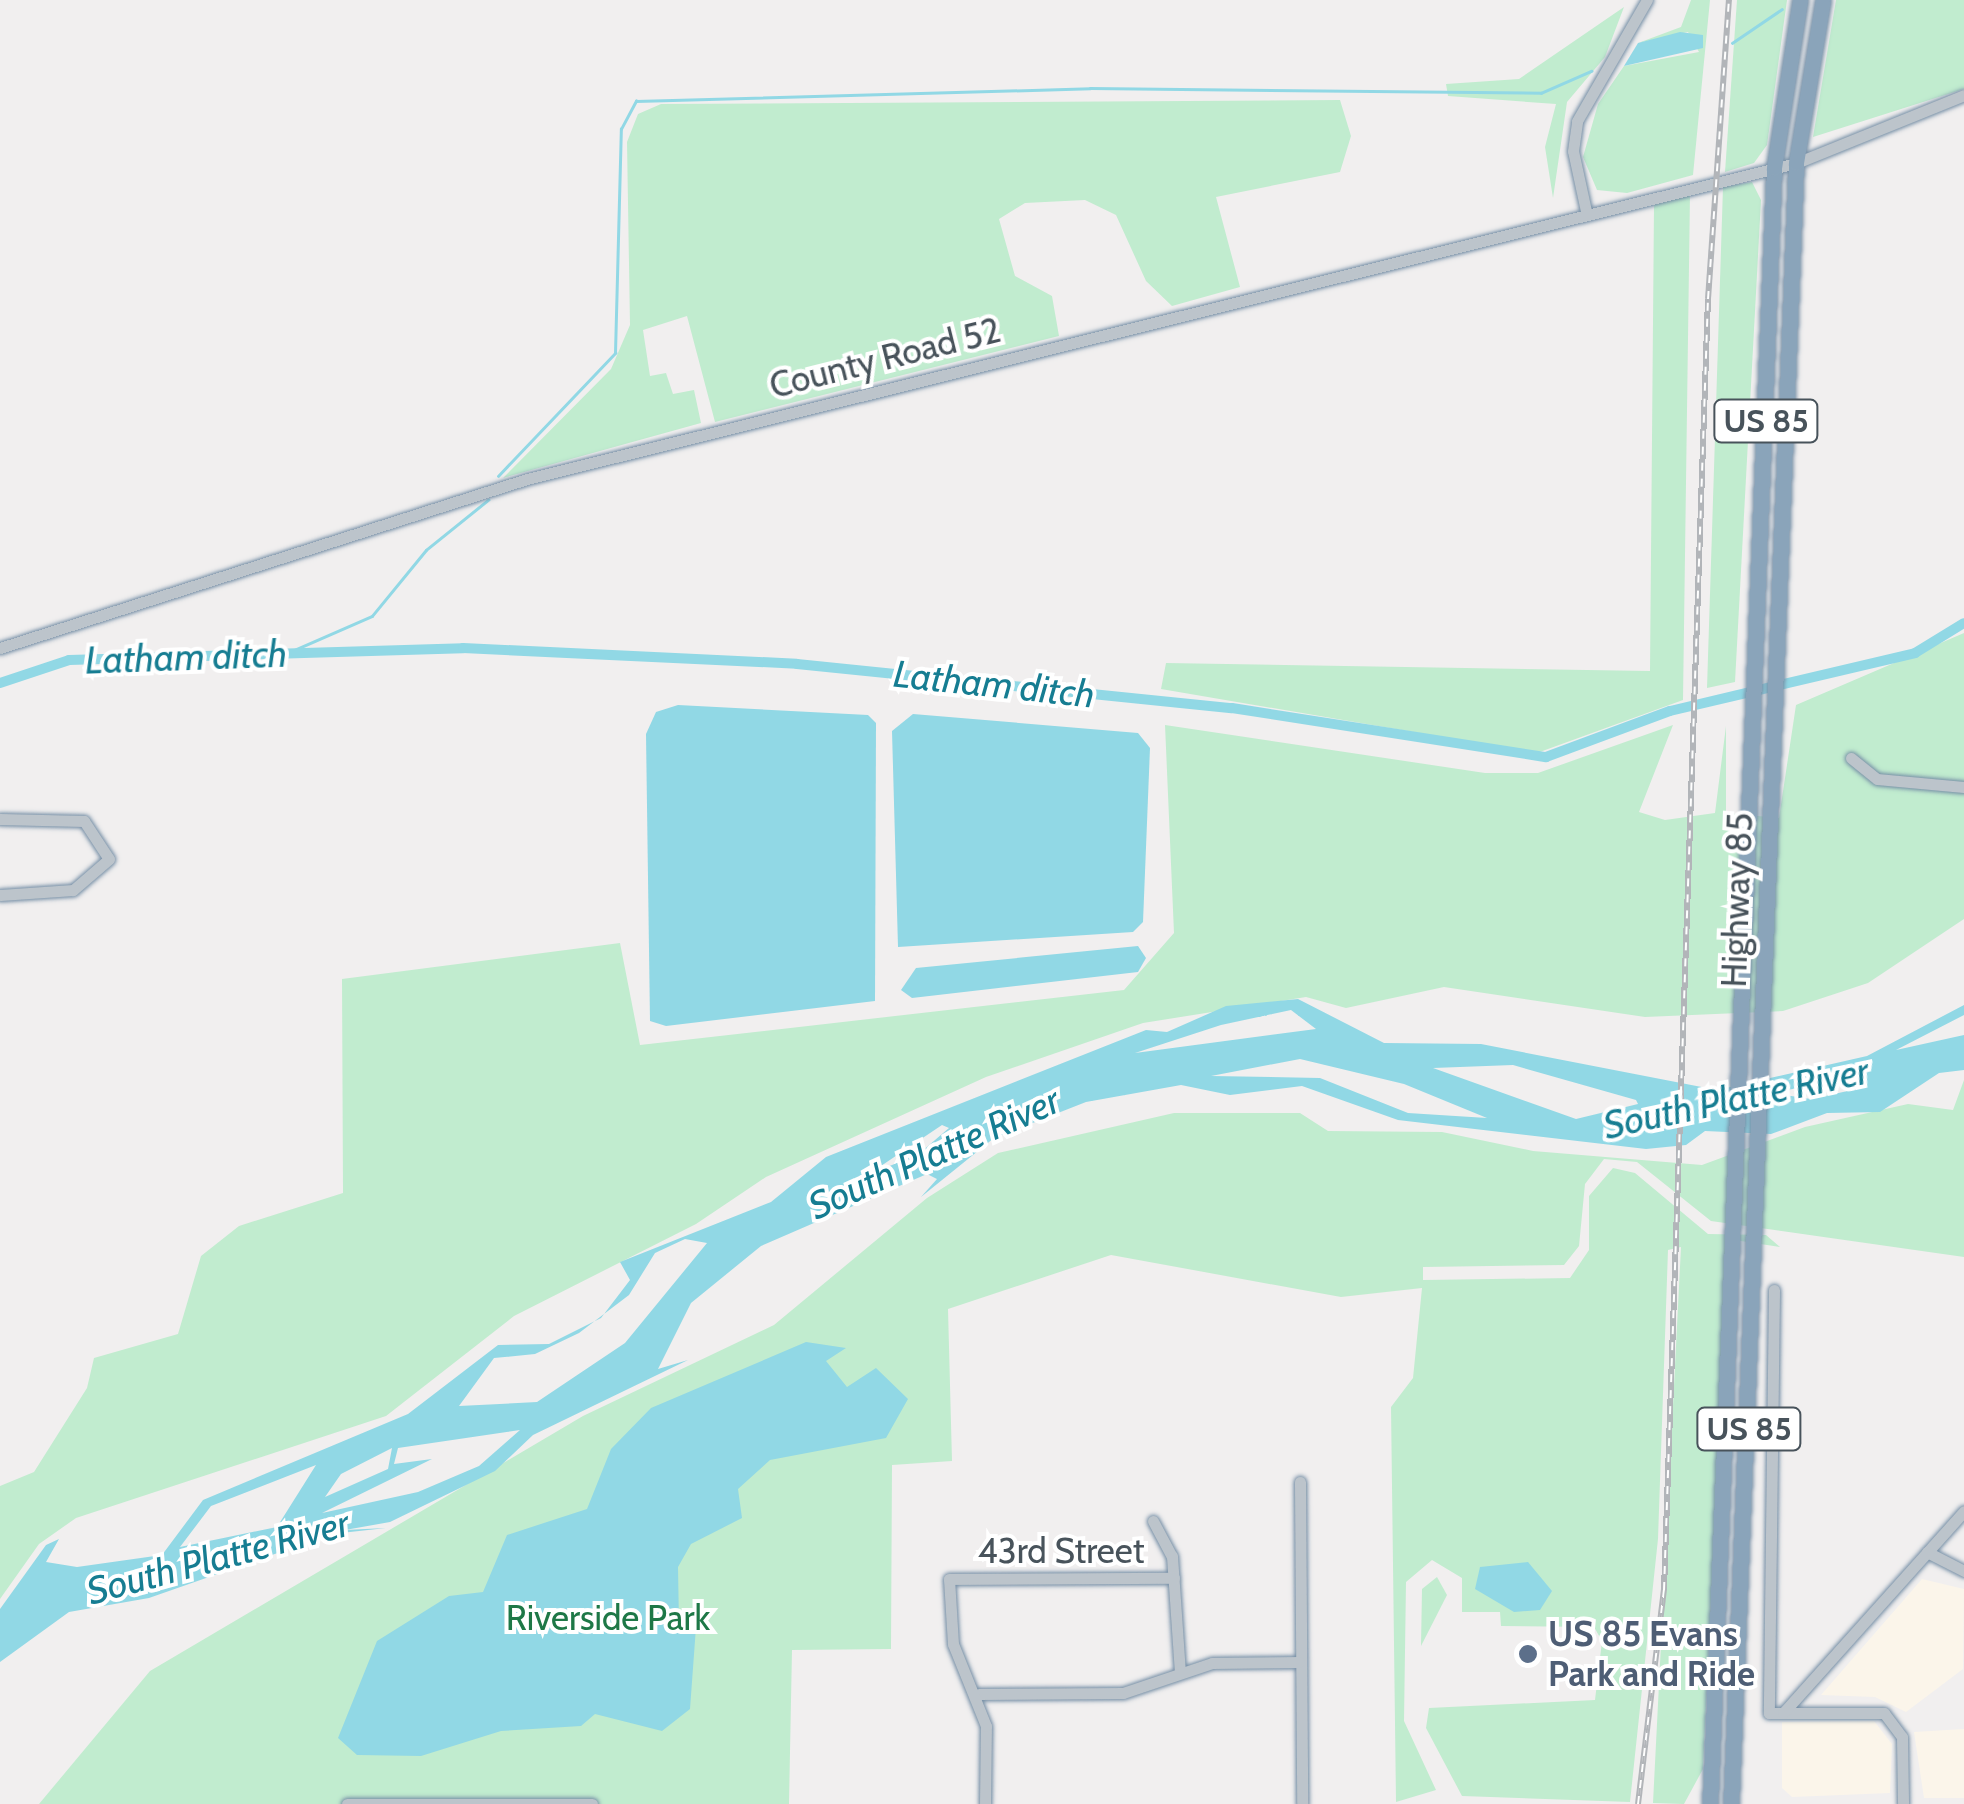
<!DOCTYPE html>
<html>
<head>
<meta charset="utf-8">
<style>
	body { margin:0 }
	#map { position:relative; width:1964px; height:1804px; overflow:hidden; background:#f1efef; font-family:Cabin,sans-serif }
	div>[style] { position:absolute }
	.commercial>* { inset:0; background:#fbf5ea }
	.green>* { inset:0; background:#c1eccf }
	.water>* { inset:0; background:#91d8e5 }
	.stream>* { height:2.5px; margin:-1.25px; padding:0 1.25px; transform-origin:1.25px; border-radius:1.25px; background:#91d8e5 }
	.canal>* { height:10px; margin:-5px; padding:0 5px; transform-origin:5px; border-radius:5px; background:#91d8e5 }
	.roads { filter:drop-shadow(0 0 2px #768fa6) drop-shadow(0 0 2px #768fa6) }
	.minor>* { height:11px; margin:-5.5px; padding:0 5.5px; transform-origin:5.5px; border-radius:5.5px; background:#bcc4cb }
	.highway>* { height:15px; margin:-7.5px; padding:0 7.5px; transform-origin:7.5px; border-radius:7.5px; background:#8aa4ba }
	.rail>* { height:6px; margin-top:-3px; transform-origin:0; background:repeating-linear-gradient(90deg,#fff 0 8px,#b2b5b9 0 16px); box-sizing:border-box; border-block:2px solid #b2b5b9 }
	.dots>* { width:28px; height:28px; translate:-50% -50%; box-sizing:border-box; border:5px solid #fff; border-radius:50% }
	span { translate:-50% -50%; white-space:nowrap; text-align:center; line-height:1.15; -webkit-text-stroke:8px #fff; paint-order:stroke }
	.shield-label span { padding:2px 8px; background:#fff; border:2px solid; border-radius:8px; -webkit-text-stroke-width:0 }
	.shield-label { font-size:32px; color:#48535b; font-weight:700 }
	.street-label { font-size:35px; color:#48535b }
	.park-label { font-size:35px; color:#1e7847 }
	.service-label { font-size:35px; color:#4e5e75; font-weight:700 }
	.left { translate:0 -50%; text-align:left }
	.water-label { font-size:38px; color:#167d92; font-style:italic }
</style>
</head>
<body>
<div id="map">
	<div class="commercial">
		<i style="clip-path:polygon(1922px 1579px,1964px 1589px,1963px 1669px,1906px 1712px,1875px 1697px,1821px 1695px)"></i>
		<i style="clip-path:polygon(1874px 1721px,1892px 1744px,1890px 1793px,1792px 1797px,1782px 1788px,1782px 1722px)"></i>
		<i style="clip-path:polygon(1964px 1729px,1964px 1798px,1924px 1798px,1914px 1732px)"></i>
	</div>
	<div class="green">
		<i style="clip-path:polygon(1691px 0,1710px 0,1693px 175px,1627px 193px,1597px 190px,1583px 157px,1598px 104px,1624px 66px,1699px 52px,1688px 32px,1638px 43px,1681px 27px)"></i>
		<i style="clip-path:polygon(1737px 0,1787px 0,1767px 145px,1754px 163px,1725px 172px)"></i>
		<i style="clip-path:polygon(1836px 0,1964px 0,1964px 89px,1813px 137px)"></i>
		<i style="clip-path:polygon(1624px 7px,1605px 57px,1567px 102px,1553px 198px,1545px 147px,1556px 104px,1448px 96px,1446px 84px,1519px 79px)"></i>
		<i style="clip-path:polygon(1340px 100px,1351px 136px,1340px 172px,1216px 197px,1240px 287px,1172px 306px,1146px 281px,1116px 215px,1085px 200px,1025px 203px,999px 219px,1015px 276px,1052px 296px,1059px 336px,715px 422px,687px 316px,643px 330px,650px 376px,666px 373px,673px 394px,694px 390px,701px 423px,503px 478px,611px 369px,630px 325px,627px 142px,638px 114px,661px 104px)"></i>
		<i style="clip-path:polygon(1752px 182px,1761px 200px,1735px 682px,1707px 688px,1723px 187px)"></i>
		<i style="clip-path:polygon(1690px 194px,1683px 700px,1537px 753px,1161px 689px,1166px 663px,1650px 671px,1654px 205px)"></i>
		<i style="clip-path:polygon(1964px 633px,1964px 919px,1868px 983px,1783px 1011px,1645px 1017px,1444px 987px,1346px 1008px,1306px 997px,1143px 1023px,986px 1077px,766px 1177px,696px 1224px,514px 1316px,386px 1416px,76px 1518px,39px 1544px,0 1599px,0 1486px,34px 1472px,87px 1388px,94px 1358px,178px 1334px,201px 1256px,239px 1226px,343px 1193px,342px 979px,620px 943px,640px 1045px,1124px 990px,1174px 933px,1165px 725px,1485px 773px,1538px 773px,1673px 725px,1639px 812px,1665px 820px,1715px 813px,1726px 726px,1726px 813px,1779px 818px,1796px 705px)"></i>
		<i style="clip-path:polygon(1964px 1080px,1964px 1257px,1711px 1221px,1637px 1162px,1604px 1159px,1585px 1184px,1579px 1246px,1564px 1265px,1423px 1267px,1423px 1280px,1570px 1278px,1589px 1250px,1589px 1196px,1613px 1168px,1635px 1173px,1708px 1234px,1766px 1235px,1780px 1247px,1728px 1239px,1703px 1769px,1684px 1804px,1653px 1803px,1681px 1247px,1668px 1250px,1658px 1539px,1630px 1802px,1462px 1796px,1426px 1728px,1429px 1708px,1595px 1700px,1602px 1641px,1594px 1627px,1501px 1626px,1500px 1612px,1462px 1612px,1462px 1578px,1432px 1560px,1406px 1582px,1404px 1721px,1436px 1790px,1396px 1802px,1391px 1407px,1413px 1378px,1422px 1288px,1341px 1297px,1111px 1255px,948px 1309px,952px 1461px,892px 1465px,891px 1649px,792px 1650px,789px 1804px,39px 1804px,150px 1671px,583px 1416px,774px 1325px,927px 1198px,998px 1153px,1174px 1113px,1300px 1113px,1328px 1131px,1442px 1132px,1533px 1151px,1702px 1165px,1805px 1127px,1908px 1104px,1953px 1110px)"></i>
		<i style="clip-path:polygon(1437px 1577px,1447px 1595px,1421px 1646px,1422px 1589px)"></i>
	</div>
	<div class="water">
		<i style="clip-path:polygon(1680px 32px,1703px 35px,1703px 48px,1624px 66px,1638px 43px)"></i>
		<i style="clip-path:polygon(678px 705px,868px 715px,876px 723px,875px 1001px,666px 1026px,650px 1021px,646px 734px,656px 712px)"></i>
		<i style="clip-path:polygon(913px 714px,1138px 733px,1150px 748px,1143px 922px,1133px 932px,898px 947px,892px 731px)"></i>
		<i style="clip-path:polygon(1138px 946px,1146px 958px,1138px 972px,912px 998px,901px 990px,916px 968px)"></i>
		<i style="clip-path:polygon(evenodd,1298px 999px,1384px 1043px,1481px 1044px,1717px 1090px,1867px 1056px,1964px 1005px,1964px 1015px,1896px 1050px,1964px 1035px,1964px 1070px,1939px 1073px,1880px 1112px,1827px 1113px,1771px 1134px,1705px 1131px,1686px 1145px,1646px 1149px,1398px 1120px,1302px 1086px,1230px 1095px,1181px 1085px,1086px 1102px,994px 1138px,921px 1197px,937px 1179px,927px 1174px,761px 1246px,691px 1303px,658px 1369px,688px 1360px,533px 1435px,495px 1471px,390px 1522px,345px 1530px,386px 1528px,332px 1534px,149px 1598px,69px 1612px,0 1662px,0 1609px,46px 1545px,59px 1539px,46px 1562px,77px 1567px,162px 1555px,203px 1500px,408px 1414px,498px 1345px,549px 1344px,601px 1318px,630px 1280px,620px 1262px,771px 1202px,826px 1157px,1146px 1030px,1167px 1032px,1226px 1006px,1298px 999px,1291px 1010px,1316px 1029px,1135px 1053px,1221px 1025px,1291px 1010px,1298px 999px,1300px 1059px,1404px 1084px,1487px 1118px,1408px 1113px,1320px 1078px,1211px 1076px,1300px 1059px,1298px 999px,1513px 1065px,1636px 1100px,1638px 1104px,1576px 1119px,1433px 1068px,1513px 1065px,1298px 999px,1846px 1079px,1854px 1082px,1845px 1088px,1866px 1087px,1811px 1099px,1771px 1093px,1846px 1079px,1298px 999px,942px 1125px,949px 1128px,921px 1152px,863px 1178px,942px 1125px,1298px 999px,685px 1239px,707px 1243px,625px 1343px,537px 1402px,459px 1406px,494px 1358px,535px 1354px,579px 1333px,629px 1295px,655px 1253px,685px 1239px,1298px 999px,520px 1430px,479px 1466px,418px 1492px,322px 1513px,432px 1459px,394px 1464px,398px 1448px,520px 1430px,1298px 999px,392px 1448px,388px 1469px,325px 1497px,341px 1474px,392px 1448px,1298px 999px,316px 1465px,277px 1527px,180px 1547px,211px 1506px,316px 1465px)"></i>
		<i style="clip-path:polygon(806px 1342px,846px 1348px,826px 1361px,847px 1387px,876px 1368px,908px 1399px,886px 1438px,770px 1460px,738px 1489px,742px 1518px,691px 1544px,678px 1567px,679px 1624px,696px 1627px,690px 1709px,662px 1731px,595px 1714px,581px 1726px,501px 1731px,421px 1756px,357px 1755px,338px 1738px,377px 1641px,449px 1596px,483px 1592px,507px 1535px,587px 1509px,611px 1449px,651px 1408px)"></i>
		<i style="clip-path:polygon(1528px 1562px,1552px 1591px,1540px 1610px,1514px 1612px,1475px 1589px,1480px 1567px)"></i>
	</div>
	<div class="stream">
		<i style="left:1732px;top:43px;width:60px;rotate:-34.2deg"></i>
		<i style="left:498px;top:476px;width:170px;rotate:-46.4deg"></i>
		<i style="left:615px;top:353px;width:224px;rotate:-88.5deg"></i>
		<i style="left:621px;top:129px;width:32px;rotate:-62deg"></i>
		<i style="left:636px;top:101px;width:454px;rotate:-1.6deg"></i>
		<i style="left:1090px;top:88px;width:451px;rotate:0.6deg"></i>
		<i style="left:1541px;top:93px;width:55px;rotate:-23.7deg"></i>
		<i style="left:283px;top:655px;width:97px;rotate:-23.7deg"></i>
		<i style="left:372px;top:616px;width:85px;rotate:-50.7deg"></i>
		<i style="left:426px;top:550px;width:80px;rotate:-38.9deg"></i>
	</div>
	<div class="canal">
		<i style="left:0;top:683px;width:73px;rotate:-18.4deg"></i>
		<i style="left:69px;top:660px;width:394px;rotate:-1.7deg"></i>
		<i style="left:463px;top:648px;width:334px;rotate:2.7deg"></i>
		<i style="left:797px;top:664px;width:437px;rotate:5.8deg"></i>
		<i style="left:1232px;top:708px;width:318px;rotate:8.9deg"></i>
		<i style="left:1546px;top:757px;width:132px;rotate:-20.4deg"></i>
		<i style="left:1670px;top:711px;width:252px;rotate:-13.3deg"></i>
		<i style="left:1915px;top:653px;width:57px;rotate:-31.5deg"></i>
	</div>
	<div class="roads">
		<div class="minor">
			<i style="left:1586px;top:211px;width:61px;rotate:-102.2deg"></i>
			<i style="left:1573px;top:151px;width:30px;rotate:-82deg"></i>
			<i style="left:1577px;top:121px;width:140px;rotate:-60deg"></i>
			<i style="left:0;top:648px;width:553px;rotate:-17.78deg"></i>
			<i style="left:527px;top:479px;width:1308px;rotate:-13.98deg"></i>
			<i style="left:1796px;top:163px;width:181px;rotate:-22deg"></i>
			<i style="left:1851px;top:758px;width:33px;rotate:39deg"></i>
			<i style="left:1877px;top:779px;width:87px;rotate:5.3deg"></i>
			<i style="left:0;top:819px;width:84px;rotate:1.4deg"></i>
			<i style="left:84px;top:821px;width:45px;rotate:56.7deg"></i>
			<i style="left:109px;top:859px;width:48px;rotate:139.3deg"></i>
			<i style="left:73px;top:890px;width:73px;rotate:176.1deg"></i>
			<i style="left:1774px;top:1290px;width:423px;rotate:90.7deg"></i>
			<i style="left:1769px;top:1713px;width:115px"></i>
			<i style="left:1884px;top:1713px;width:30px;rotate:53deg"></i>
			<i style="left:1902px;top:1737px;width:67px;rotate:89.1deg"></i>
			<i style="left:1300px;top:1482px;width:322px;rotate:89.6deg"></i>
			<i style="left:1153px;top:1521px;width:40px;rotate:62deg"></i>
			<i style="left:1172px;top:1556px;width:116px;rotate:86.1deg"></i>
			<i style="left:1927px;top:1552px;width:42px;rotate:27.2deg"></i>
			<i style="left:979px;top:1694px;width:144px;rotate:-0.4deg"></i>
			<i style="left:1123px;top:1693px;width:94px;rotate:-18.6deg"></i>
			<i style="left:1212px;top:1663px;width:87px;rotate:-0.7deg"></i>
			<i style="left:1783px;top:1713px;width:271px;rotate:-48.1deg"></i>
			<i style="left:347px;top:1804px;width:245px"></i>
			<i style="left:985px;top:1804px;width:78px;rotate:-89.3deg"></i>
			<i style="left:986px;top:1726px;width:88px;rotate:-111.9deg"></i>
			<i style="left:953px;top:1644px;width:65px;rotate:-93.5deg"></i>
			<i style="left:949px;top:1579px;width:225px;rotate:-0.3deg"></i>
		</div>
		<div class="highway">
			<i style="left:1710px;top:1804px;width:1637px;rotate:-87.76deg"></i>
			<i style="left:1774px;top:168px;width:170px;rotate:-81.2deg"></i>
			<i style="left:1731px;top:1804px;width:1642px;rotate:-87.73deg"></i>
			<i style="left:1796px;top:163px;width:165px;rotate:-80.6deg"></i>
		</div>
	</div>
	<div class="rail">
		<i style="left:1638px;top:1804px;width:216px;rotate:-83.1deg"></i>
		<i style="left:1664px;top:1590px;width:1292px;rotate:-88.05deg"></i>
		<i style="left:1708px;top:299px;width:300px;rotate:-86deg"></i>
	</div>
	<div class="dots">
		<i style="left:1528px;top:1654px;background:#5c6f8a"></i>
	</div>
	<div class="shield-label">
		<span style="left:1766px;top:421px">US 85</span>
		<span style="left:1749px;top:1429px">US 85</span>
	</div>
	<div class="street-label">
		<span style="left:885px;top:358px;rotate:-14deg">County Road 52</span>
		<span style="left:1737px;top:900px;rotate:-88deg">Highway 85</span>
		<span style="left:1061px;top:1551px">43rd Street</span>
	</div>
	<div class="park-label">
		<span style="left:608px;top:1618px">Riverside Park</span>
	</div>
	<div class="service-label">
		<span class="left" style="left:1548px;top:1654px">US 85 Evans<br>Park and Ride</span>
	</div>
	<div class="water-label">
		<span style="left:186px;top:657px;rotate:-2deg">Latham ditch</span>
		<span style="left:994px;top:684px;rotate:6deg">Latham ditch</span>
		<span style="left:1736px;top:1098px;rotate:-12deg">South Platte River</span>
		<span style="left:934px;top:1153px;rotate:-24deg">South Platte River</span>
		<span style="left:218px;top:1557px;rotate:-15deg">South Platte River</span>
	</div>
</div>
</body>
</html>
